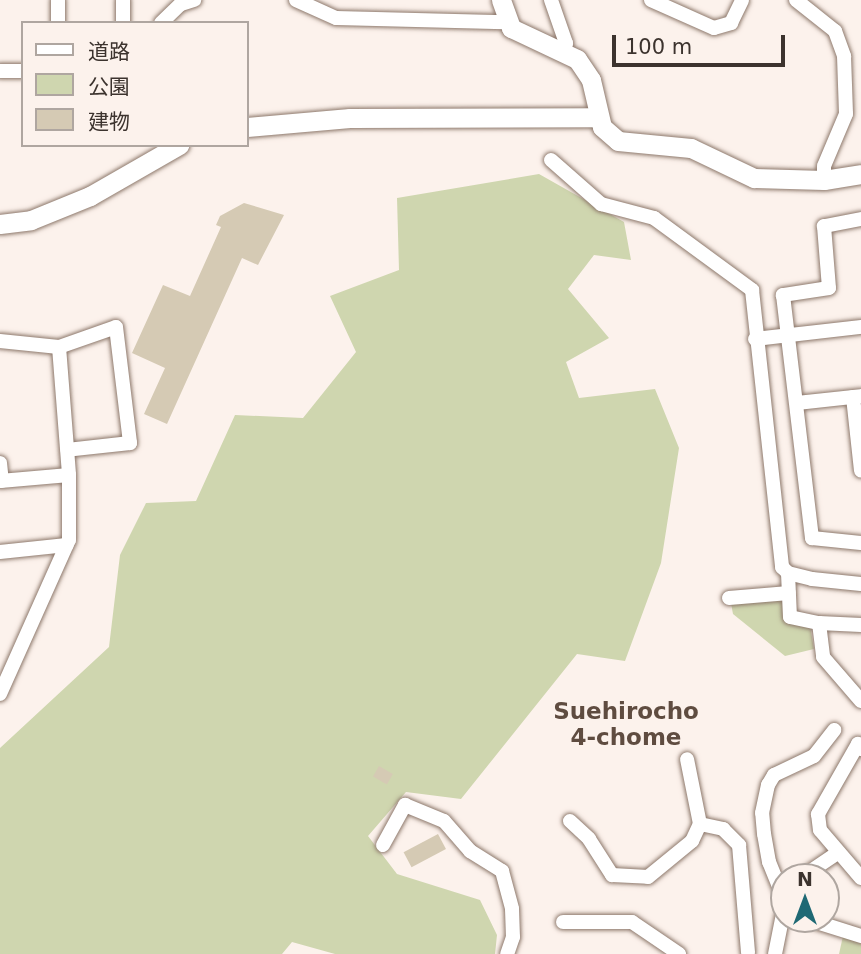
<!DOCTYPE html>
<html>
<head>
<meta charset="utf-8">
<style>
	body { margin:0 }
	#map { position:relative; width:861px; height:954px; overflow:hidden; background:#fcf2ec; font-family:"DejaVu Sans","Noto Sans JP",sans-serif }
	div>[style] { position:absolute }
	.green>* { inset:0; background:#cfd6af }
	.building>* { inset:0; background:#d5cab4; transform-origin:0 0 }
	.roads { filter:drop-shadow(0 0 2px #8d786b) drop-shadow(0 0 2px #8d786b) }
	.street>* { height:14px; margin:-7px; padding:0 7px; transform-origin:7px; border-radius:7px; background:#fff }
	.secondary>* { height:19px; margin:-9.5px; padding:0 9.5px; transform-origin:9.5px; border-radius:9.5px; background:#fff }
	span { translate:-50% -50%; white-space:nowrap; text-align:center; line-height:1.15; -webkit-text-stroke:5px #fcf2ec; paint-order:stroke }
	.neighbourhood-label { font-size:23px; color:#5f4c40; font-weight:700 }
	.legend { position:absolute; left:21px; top:21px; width:228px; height:126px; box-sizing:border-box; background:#fcf2ec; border:2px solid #afa6a0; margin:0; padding:9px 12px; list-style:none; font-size:21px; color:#3c332e }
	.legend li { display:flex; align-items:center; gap:14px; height:35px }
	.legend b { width:35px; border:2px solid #afa6a0 }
	.north { position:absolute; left:770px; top:863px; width:70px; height:70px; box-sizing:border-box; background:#fcf2ec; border:2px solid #afa6a0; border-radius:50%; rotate:0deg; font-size:19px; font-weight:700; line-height:28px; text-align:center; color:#3c332e }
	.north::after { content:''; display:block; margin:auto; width:24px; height:32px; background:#1f6974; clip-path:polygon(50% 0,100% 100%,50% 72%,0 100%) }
	.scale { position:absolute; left:612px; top:35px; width:173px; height:32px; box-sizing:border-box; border:4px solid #3c332e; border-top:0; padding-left:9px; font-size:21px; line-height:24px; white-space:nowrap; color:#3c332e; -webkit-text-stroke:5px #fcf2ec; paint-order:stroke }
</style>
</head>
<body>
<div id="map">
	<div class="green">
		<i style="clip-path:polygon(539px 174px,624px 222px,631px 260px,594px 255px,568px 289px,609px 338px,566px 362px,579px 398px,655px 389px,679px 448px,661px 563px,625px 661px,577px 654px,461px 799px,406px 792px,368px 836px,397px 874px,480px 900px,497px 935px,495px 954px,335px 954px,292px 942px,282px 954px,0 954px,0 748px,109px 647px,120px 555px,146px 503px,196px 501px,235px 415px,303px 418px,356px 352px,330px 296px,399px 270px,397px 198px)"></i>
		<i style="clip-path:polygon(783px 598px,810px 626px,814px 649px,785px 656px,733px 614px,731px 603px)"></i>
		<i style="clip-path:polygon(843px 936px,861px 939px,861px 954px,839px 954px)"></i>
	</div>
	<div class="building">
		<i style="clip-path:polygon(244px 203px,284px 215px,258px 265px,242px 258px,167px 424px,144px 414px,165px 368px,132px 353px,163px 285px,190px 296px,221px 227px,216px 225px,220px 216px)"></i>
		<i style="left:379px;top:766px;width:16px;height:12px;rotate:30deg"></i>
		<i style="left:438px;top:834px;width:17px;height:39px;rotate:62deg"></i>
	</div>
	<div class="roads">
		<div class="street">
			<i style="left:58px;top:0;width:23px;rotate:90deg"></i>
			<i style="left:123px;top:0;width:23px;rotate:90deg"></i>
			<i style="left:296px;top:0;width:44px;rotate:24.2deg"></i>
			<i style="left:336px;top:18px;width:169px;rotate:1.4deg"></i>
			<i style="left:551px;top:0;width:46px;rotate:70.8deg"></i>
			<i style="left:566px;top:43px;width:5px;rotate:112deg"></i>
			<i style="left:651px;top:0;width:69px;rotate:24deg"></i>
			<i style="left:714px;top:28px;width:18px;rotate:-16deg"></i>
			<i style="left:731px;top:23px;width:25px;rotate:-64deg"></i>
			<i style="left:796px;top:0;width:50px;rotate:38.5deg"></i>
			<i style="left:835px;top:31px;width:27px;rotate:70deg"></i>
			<i style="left:844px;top:56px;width:58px;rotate:88deg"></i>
			<i style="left:846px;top:114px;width:56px;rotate:112.9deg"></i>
			<i style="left:824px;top:166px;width:14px;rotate:90deg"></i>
			<i style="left:161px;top:23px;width:28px;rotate:-44deg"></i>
			<i style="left:181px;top:4px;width:14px;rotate:-17deg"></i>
			<i style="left:0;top:71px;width:23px"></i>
			<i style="left:551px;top:160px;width:67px;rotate:41.3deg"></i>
			<i style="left:601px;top:204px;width:55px;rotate:14.8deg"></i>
			<i style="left:654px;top:218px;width:122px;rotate:36.3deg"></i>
			<i style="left:752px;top:290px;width:279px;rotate:83.8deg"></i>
			<i style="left:782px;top:567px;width:8px;rotate:45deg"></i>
			<i style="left:788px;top:573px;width:25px;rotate:14deg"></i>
			<i style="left:812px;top:579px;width:49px;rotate:5.8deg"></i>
			<i style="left:861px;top:219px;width:38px;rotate:169deg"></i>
			<i style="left:824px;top:226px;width:62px;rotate:85.4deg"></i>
			<i style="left:829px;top:288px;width:47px;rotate:171.3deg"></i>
			<i style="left:783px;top:295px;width:245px;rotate:83.2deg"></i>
			<i style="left:812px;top:538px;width:49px;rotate:5.8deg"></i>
			<i style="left:755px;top:339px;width:107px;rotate:-6.5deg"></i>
			<i style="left:0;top:341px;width:59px;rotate:5.8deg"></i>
			<i style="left:59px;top:347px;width:128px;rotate:85.5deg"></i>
			<i style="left:69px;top:475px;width:69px;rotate:175deg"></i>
			<i style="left:59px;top:347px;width:60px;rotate:-19.3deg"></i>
			<i style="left:116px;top:327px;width:117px;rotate:83.1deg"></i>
			<i style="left:130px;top:443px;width:63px;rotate:173.7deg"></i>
			<i style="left:853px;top:397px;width:74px;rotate:83.8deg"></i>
			<i style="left:797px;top:403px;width:64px;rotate:-6.2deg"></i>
			<i style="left:0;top:463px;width:18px;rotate:84deg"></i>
			<i style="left:0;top:552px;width:67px;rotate:-6deg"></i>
			<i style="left:788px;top:573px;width:44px;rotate:87.4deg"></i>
			<i style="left:790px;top:617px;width:30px;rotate:12deg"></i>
			<i style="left:819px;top:623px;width:34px;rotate:83deg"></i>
			<i style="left:823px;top:657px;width:58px;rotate:49.2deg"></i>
			<i style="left:729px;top:598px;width:60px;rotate:-4.8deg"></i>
			<i style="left:819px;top:623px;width:42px;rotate:2.7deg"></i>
			<i style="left:0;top:694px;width:169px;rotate:-65.9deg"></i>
			<i style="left:69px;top:540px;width:65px;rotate:-90deg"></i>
			<i style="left:861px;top:749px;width:6px;rotate:-121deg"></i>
			<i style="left:858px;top:744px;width:81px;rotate:119.7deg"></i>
			<i style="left:818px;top:814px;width:16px;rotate:83deg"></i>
			<i style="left:820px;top:830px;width:63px;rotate:49.5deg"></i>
			<i style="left:570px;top:821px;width:26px;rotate:43deg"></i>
			<i style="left:589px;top:839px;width:43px;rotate:57.4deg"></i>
			<i style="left:612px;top:875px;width:36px;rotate:3deg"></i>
			<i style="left:648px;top:877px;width:57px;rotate:-39.3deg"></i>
			<i style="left:692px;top:841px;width:19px;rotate:-65deg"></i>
			<i style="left:700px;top:824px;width:66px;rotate:-101.3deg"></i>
			<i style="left:700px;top:824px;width:24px;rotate:12deg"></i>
			<i style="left:723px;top:829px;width:23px;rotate:45deg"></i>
			<i style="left:739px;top:845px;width:108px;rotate:85.2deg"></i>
			<i style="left:383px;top:845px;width:46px;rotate:-61.2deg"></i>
			<i style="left:405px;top:805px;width:42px;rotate:22.3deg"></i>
			<i style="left:444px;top:821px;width:40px;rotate:49deg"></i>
			<i style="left:470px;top:851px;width:38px;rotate:32deg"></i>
			<i style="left:502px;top:871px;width:39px;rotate:75deg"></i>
			<i style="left:512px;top:909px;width:28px;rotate:88deg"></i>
			<i style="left:513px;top:937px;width:18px;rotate:109deg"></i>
			<i style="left:802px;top:877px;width:41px;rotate:-34.1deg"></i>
			<i style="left:784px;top:899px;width:40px;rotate:-112deg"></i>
			<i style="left:769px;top:862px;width:28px;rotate:-100deg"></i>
			<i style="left:764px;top:834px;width:21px;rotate:-95deg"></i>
			<i style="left:762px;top:813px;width:29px;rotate:-78deg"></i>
			<i style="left:768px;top:785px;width:12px;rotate:-59deg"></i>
			<i style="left:774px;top:775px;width:44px;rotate:-25.4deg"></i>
			<i style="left:814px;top:756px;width:33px;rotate:-52deg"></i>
			<i style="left:807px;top:919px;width:57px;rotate:17.5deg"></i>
			<i style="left:563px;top:922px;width:69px"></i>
			<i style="left:632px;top:922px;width:57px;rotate:34.2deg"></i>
			<i style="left:775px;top:954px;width:46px;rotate:-78.7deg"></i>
		</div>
		<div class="secondary">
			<i style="left:501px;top:0;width:30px;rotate:70deg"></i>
			<i style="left:511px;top:28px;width:73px;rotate:25.2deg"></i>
			<i style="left:577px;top:59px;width:25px;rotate:56deg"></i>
			<i style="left:591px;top:80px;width:48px;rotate:76.8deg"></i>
			<i style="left:602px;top:127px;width:21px;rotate:41deg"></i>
			<i style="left:618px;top:141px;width:73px;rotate:5.5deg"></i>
			<i style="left:691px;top:148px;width:70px;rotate:25.5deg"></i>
			<i style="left:754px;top:178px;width:70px;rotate:1.6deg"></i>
			<i style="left:824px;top:180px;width:37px;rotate:-9deg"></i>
			<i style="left:247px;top:127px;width:103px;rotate:-5deg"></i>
			<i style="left:350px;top:118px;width:249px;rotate:-0.2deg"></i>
			<i style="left:0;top:224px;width:31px;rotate:-7deg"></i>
			<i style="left:31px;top:220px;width:64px;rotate:-22.1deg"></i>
			<i style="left:90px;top:196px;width:103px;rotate:-29.8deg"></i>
		</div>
	</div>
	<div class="neighbourhood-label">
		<span style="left:626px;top:724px">Suehirocho<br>4-chome</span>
	</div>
	<ul class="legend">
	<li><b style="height:9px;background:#fff"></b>道路</li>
	<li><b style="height:19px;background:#cfd6af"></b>公園</li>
	<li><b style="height:19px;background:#d5cab4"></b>建物</li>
	</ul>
	<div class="north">N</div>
	<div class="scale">100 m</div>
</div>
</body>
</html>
